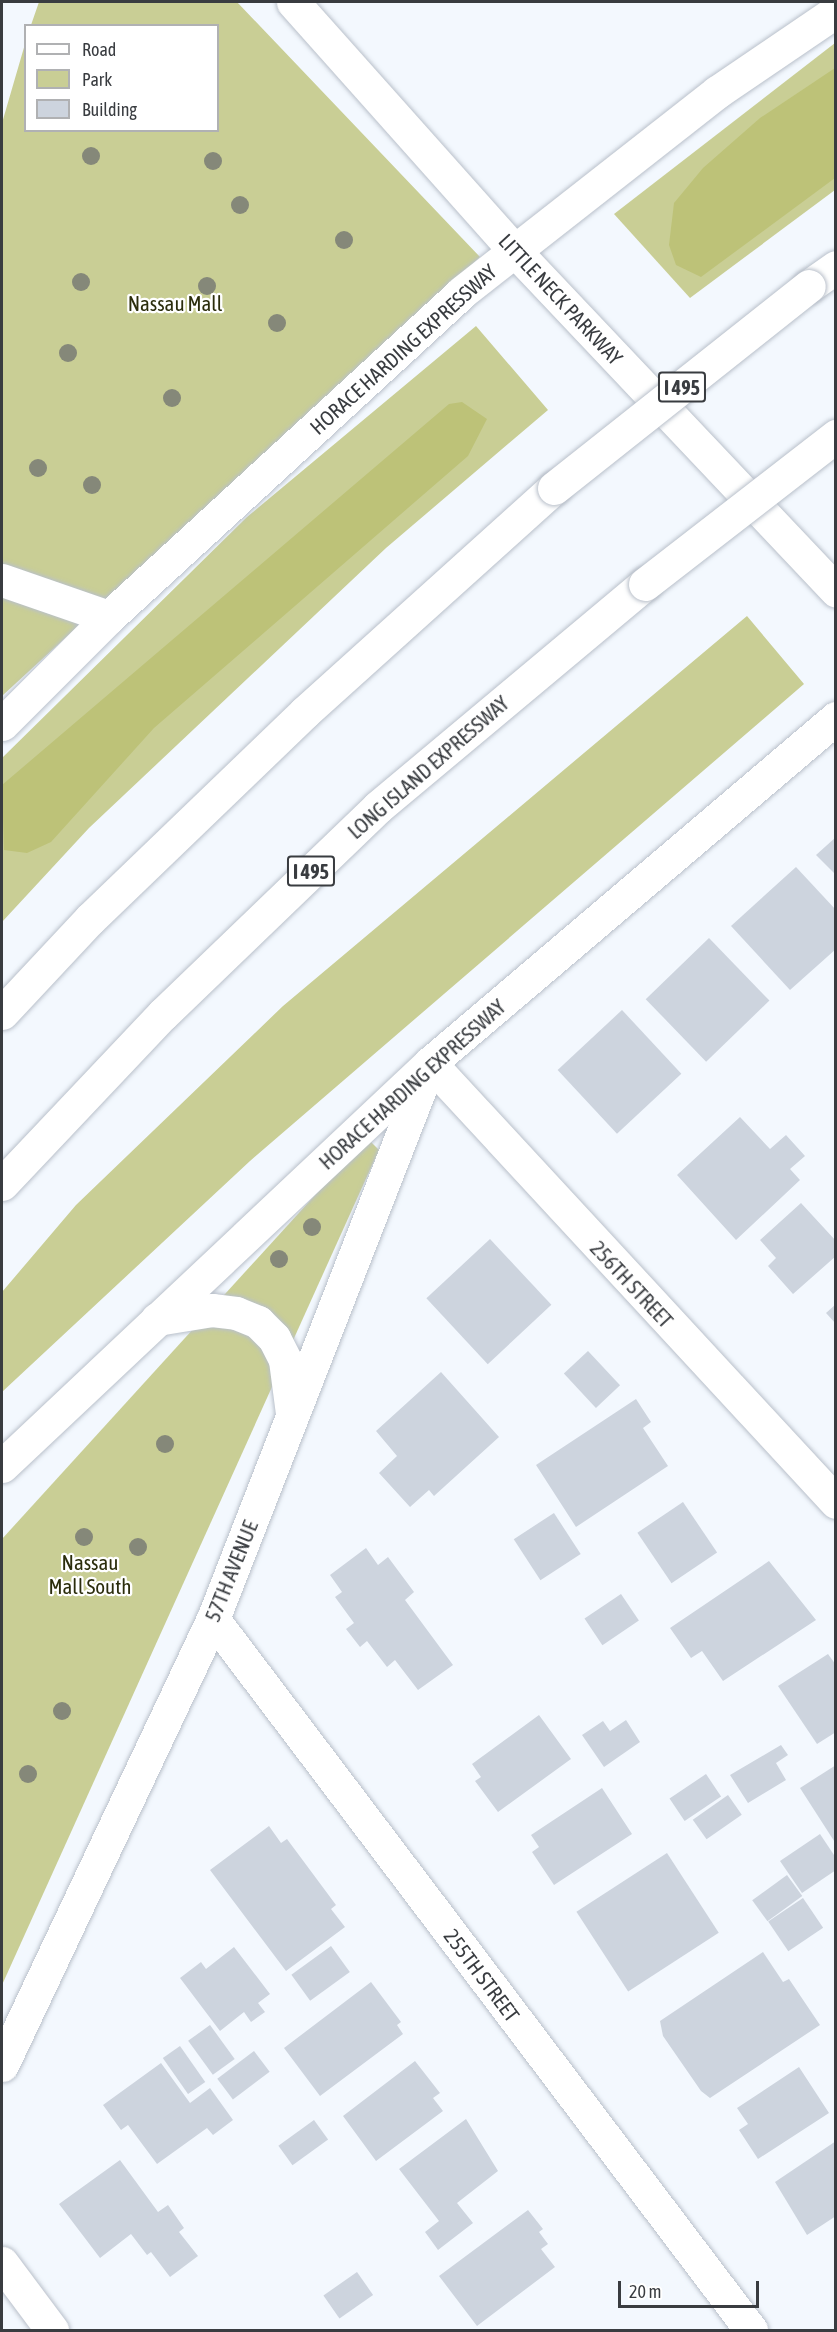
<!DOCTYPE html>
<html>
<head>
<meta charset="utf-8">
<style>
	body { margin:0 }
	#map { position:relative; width:837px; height:2332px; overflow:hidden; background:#f3f8fe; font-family:"Asap Condensed",sans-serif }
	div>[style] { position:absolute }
	.green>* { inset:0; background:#c9ce95 }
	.forest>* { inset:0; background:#bdc278 }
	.building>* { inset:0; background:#cdd4de; transform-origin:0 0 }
	.roads { filter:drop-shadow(0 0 2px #b9c0ca) drop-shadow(0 0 2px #b9c0ca) }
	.street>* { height:33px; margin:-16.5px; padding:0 16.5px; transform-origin:16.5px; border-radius:16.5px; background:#fff }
	.secondary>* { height:33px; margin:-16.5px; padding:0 16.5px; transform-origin:16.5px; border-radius:16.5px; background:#fff }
	.highway>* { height:33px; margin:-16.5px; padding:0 16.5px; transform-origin:16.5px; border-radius:16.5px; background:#fff }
	.bridges { filter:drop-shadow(0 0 2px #b9c0ca) drop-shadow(0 0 2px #b9c0ca) }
	.highway-bridge>* { height:33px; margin:-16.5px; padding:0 16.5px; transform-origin:16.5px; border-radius:16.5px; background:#fff }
	.trees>* { width:18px; height:18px; margin:-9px; border-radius:50%; background:#858879 }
	span { translate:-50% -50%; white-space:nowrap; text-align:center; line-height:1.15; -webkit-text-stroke:4.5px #fff; paint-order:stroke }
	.shield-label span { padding:2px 4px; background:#fff; border:2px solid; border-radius:4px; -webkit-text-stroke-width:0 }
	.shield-label { font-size:20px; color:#393c40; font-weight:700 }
	.street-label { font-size:21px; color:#393c40 }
	.park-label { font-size:21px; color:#2b2d0c }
	.frame { position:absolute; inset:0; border:3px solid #393c40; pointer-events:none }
	.legend { position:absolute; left:24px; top:24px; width:195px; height:108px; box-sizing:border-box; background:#fff; border:2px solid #b0b1b3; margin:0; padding:8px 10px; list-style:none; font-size:18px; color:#393c40 }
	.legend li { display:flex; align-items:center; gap:12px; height:30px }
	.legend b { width:30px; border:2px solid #b0b1b3 }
	.scale { position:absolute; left:618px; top:2281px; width:141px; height:27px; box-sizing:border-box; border:3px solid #393c40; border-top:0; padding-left:8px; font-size:18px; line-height:21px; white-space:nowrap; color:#393c40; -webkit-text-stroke:4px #fff; paint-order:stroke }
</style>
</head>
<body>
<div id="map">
	<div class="green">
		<i style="clip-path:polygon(39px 2px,237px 2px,480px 257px,2px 696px,2px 123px,25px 44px,26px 130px,218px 130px,218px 26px,31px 25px)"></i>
		<i style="clip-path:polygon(835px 43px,835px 190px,690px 298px,614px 214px)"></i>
		<i style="clip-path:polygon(476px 326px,548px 410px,386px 548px,89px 828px,2px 922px,2px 758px,247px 517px)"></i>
		<i style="clip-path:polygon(747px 616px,804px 684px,250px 1161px,2px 1392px,2px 1292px,76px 1205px,283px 1006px)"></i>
		<i style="clip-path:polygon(367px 1138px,379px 1150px,2px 1985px,2px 1539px)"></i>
	</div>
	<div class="forest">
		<i style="clip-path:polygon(835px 68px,835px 178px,701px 277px,676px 265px,669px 245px,674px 203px,703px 168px,760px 118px)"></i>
		<i style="clip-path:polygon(462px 402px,487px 419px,468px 456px,154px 728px,51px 842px,27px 853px,4px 850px,2px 785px,449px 404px)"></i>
	</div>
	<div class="building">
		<i style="clip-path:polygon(836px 837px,836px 875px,816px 855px)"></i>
		<i style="clip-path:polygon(796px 867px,836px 910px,836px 949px,790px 990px,731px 926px)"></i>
		<i style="left:709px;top:938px;width:87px;height:88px;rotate:46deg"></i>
		<i style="left:622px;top:1010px;width:87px;height:88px;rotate:47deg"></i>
		<i style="clip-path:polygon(740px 1117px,770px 1149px,786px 1135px,805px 1156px,790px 1169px,800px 1180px,736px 1240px,677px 1175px)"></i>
		<i style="clip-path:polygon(801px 1203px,836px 1241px,836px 1256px,793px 1294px,768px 1266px,776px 1258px,760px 1240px)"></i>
		<i style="left:490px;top:1239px;width:90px;height:87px;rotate:47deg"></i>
		<i style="clip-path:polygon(836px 1304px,836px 1324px,826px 1313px)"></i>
		<i style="left:588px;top:1351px;width:47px;height:33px;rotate:47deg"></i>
		<i style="clip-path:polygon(441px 1372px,499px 1437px,434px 1496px,429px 1490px,410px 1507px,379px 1473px,397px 1456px,376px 1431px)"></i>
		<i style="clip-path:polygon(636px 1399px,651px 1422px,643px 1428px,668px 1466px,576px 1527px,536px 1465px)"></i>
		<i style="left:683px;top:1502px;width:61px;height:55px;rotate:56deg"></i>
		<i style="left:554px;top:1513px;width:49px;height:48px;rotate:57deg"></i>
		<i style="clip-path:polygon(366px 1548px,378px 1565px,388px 1557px,414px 1592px,405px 1600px,453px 1665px,418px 1690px,395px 1660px,387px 1667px,367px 1641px,360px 1647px,346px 1629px,354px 1623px,335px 1597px,342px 1592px,330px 1575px)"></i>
		<i style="clip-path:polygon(769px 1561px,816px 1620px,723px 1681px,702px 1651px,691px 1658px,670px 1628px)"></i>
		<i style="left:621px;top:1594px;width:32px;height:44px;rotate:56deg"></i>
		<i style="clip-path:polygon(828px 1654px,836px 1665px,836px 1732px,817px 1744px,778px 1686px)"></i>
		<i style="clip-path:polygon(539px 1715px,571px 1759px,498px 1812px,475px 1781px,481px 1777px,472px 1764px)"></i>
		<i style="clip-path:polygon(626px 1720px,640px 1742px,604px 1767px,582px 1735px,603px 1721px,610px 1731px)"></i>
		<i style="clip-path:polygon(781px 1745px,788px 1755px,776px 1763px,786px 1780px,748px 1803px,730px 1775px)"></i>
		<i style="clip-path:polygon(836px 1765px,836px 1844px,800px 1788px)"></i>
		<i style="left:706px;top:1774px;width:27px;height:44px;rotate:56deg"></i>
		<i style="clip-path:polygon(602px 1788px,632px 1834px,554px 1885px,532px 1852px,539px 1847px,531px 1835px)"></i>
		<i style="left:728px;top:1795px;width:24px;height:43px;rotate:55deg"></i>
		<i style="clip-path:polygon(269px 1826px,281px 1843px,287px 1839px,336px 1905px,331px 1909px,345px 1927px,286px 1971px,210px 1870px)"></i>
		<i style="clip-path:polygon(820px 1834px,836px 1858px,836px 1870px,802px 1893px,780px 1861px)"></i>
		<i style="left:667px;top:1853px;width:95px;height:108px;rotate:57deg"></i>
		<i style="left:787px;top:1875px;width:26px;height:43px;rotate:54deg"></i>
		<i style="left:803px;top:1898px;width:36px;height:42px;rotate:56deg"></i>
		<i style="left:331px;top:1946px;width:32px;height:49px;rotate:54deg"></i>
		<i style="clip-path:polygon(234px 1947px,270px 1994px,258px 2003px,265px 2012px,251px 2022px,244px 2012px,220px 2031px,180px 1978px,201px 1962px,206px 1969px)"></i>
		<i style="clip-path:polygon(763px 1952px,783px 1982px,789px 1979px,820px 2025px,710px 2098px,701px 2091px,663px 2036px,660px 2021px)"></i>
		<i style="clip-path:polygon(371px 1982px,401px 2022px,397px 2025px,403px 2034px,320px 2096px,284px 2048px)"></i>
		<i style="left:210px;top:2025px;width:42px;height:27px;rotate:54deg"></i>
		<i style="left:180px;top:2046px;width:44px;height:21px;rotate:55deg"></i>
		<i style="left:254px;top:2051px;width:26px;height:46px;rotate:53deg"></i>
		<i style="clip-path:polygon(415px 2061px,440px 2093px,433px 2098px,443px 2111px,376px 2161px,343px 2116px)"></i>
		<i style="clip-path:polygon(161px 2063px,190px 2103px,210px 2088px,233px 2120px,213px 2135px,207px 2128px,157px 2164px,128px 2125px,121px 2130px,103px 2105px)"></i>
		<i style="clip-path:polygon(799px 2067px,829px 2113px,758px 2159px,739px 2130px,748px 2124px,737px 2108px)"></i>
		<i style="clip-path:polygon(466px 2119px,498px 2171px,457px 2203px,473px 2223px,438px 2250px,425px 2232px,439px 2221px,399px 2169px)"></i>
		<i style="left:314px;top:2120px;width:24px;height:44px;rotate:54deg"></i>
		<i style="clip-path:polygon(836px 2141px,836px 2216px,807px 2235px,775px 2182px)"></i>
		<i style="clip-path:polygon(120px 2160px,158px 2212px,168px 2205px,184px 2228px,179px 2232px,198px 2256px,170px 2277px,151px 2252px,147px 2255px,131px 2234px,100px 2258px,59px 2204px)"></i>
		<i style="clip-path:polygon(528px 2210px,543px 2229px,539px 2232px,548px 2244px,541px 2249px,555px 2267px,477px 2326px,439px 2276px)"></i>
		<i style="left:357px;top:2272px;width:28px;height:41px;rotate:55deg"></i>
	</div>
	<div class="roads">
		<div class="street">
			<i style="left:157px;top:1319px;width:56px;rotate:-9.3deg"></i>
			<i style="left:212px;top:1310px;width:24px;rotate:7deg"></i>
			<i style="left:236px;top:1313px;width:24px;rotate:22deg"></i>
			<i style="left:258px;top:1322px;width:23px;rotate:45deg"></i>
			<i style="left:274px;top:1338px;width:25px;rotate:63deg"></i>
			<i style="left:285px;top:1360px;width:53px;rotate:82.5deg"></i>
			<i style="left:213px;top:1619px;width:892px;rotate:52.89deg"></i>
			<i style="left:2px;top:2065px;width:493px;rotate:-64.7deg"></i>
			<i style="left:213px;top:1619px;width:597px;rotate:-68.68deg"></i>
			<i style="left:430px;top:1063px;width:598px;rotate:47.24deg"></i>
			<i style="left:2px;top:2263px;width:84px;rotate:53.3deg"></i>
		</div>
		<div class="secondary">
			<i style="left:293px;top:2px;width:332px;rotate:48.3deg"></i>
			<i style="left:514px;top:250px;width:469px;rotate:46.6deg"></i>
			<i style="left:2px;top:580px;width:113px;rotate:19.1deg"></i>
			<i style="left:2px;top:724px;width:151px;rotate:-45deg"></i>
			<i style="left:109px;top:617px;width:480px;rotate:-42.6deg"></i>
			<i style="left:462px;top:292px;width:324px;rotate:-38.1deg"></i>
			<i style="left:717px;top:92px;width:144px;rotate:-34.2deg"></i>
			<i style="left:2px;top:1466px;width:588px;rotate:-43.28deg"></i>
			<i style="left:430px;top:1063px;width:533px;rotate:-40.36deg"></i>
		</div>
		<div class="highway">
			<i style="left:809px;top:286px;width:33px;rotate:-35deg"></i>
			<i style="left:2px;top:1013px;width:129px;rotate:-46.9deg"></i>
			<i style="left:90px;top:919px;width:298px;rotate:-43.9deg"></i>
			<i style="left:305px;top:712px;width:335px;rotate:-42deg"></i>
			<i style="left:2px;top:1184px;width:234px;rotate:-46.6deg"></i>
			<i style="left:163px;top:1014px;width:298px;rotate:-43.9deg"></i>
			<i style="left:378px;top:807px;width:348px;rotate:-39.9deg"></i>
		</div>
	</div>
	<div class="bridges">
		<div class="highway-bridge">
			<i style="left:554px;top:488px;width:325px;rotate:-38.4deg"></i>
			<i style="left:645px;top:584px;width:242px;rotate:-37.8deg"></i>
		</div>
	</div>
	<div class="trees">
		<i style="left:91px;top:156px"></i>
		<i style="left:213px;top:161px"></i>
		<i style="left:240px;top:205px"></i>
		<i style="left:344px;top:240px"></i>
		<i style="left:81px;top:282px"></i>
		<i style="left:207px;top:286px"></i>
		<i style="left:277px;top:323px"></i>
		<i style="left:68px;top:353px"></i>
		<i style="left:172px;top:398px"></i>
		<i style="left:38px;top:468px"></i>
		<i style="left:92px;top:485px"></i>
		<i style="left:312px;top:1227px"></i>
		<i style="left:279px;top:1259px"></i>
		<i style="left:165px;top:1444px"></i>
		<i style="left:84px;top:1537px"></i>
		<i style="left:138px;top:1547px"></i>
		<i style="left:62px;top:1711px"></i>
		<i style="left:28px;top:1774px"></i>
	</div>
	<div class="shield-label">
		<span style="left:682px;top:387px">I 495</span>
		<span style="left:311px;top:871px">I 495</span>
	</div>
	<div class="street-label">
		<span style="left:561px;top:299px;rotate:47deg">LITTLE NECK PARKWAY</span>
		<span style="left:403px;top:349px;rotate:-42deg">HORACE HARDING EXPRESSWAY</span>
		<span style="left:428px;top:767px;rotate:-41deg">LONG ISLAND EXPRESSWAY</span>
		<span style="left:412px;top:1084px;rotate:-42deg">HORACE HARDING EXPRESSWAY</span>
		<span style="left:632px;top:1284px;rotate:47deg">256TH STREET</span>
		<span style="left:231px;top:1571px;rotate:-68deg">57TH AVENUE</span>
		<span style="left:482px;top:1975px;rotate:53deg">255TH STREET</span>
	</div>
	<div class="park-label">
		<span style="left:175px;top:303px">Nassau Mall</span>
		<span style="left:90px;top:1574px">Nassau<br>Mall South</span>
	</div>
	<div class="frame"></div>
	<ul class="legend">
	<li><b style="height:8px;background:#fff"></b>Road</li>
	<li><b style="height:16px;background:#c9ce95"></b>Park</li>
	<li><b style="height:16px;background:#cdd4de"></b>Building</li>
	</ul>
	<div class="scale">20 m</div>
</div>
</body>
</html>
